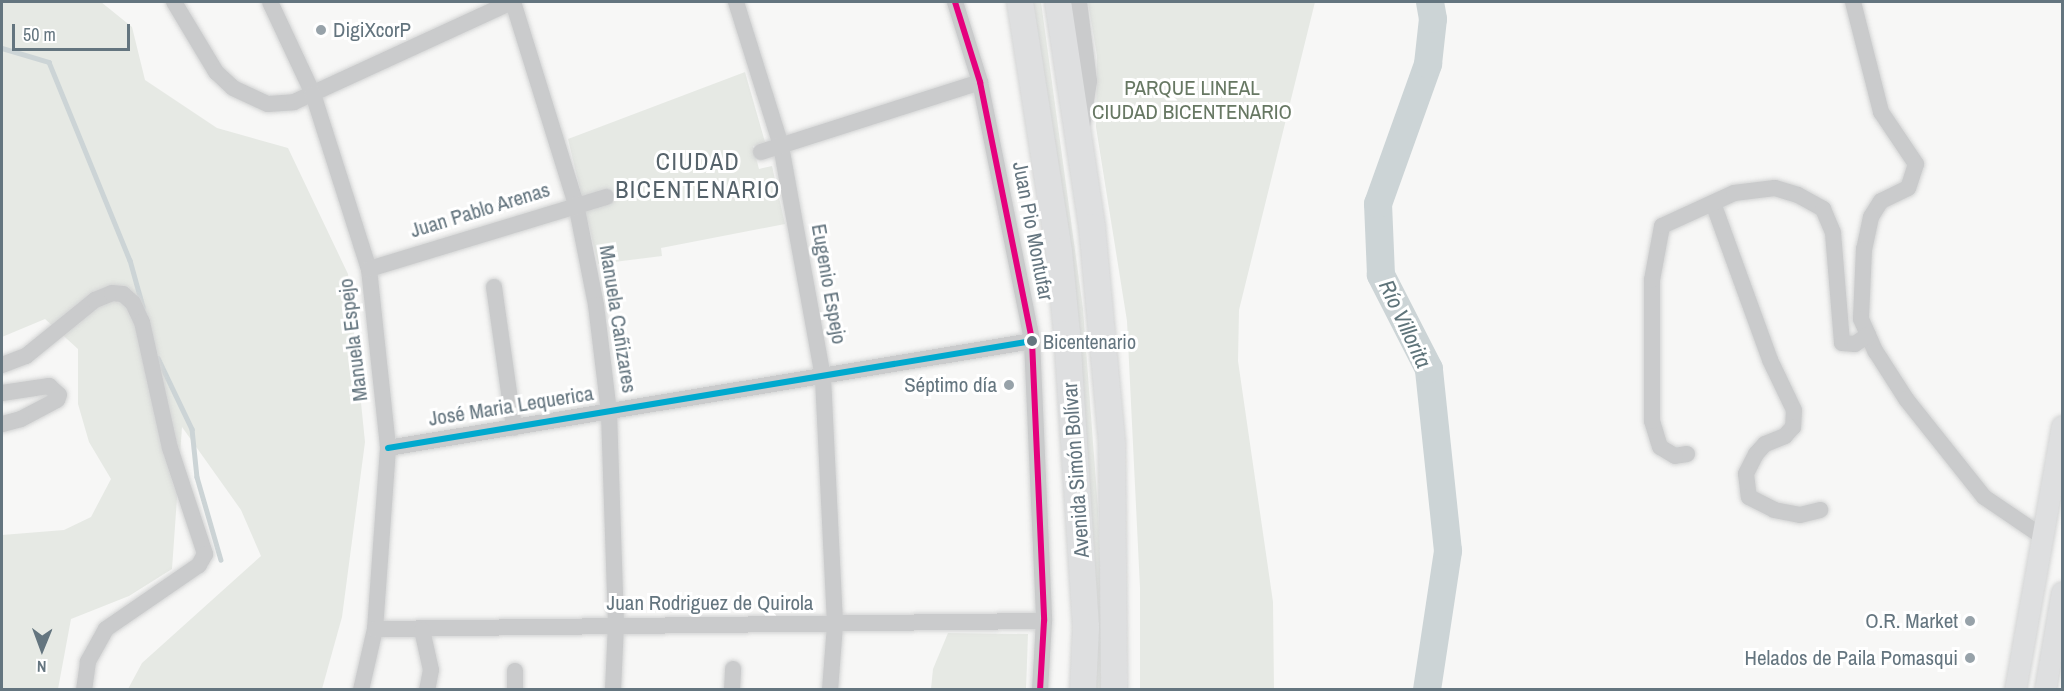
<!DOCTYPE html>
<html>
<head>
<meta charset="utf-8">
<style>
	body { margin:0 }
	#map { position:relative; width:2064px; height:691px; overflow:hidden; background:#f7f7f6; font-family:"Archivo Narrow",sans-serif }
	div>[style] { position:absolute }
	.green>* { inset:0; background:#e6e9e4 }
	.stream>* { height:4.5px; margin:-2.25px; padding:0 2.25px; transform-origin:2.25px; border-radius:2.25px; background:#ccd4d6 }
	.river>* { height:28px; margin:-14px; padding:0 14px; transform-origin:14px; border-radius:14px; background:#ccd4d6 }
	.roads { filter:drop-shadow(0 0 2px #d3d4d4) drop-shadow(0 0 2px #d3d4d4) }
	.minor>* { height:16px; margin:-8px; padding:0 8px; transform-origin:8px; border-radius:8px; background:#cacbcc }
	.major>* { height:21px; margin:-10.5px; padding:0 10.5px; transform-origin:10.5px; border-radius:10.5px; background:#dedfe0 }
	.highway>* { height:26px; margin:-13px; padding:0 13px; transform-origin:13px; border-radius:13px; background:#dedfe0 }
	.bus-1>* { height:6px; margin:-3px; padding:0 3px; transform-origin:3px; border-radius:3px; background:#e5007d }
	.bus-2>* { height:6px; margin:-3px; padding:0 3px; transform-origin:3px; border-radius:3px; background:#00a9ce }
	.dots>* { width:16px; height:16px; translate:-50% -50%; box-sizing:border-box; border:3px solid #fff; border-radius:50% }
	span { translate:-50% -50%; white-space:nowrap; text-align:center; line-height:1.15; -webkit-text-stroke:6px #fff; paint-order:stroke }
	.bus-label { font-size:20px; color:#64757f }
	.left { translate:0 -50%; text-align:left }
	.poi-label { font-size:21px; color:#64757f }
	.right { translate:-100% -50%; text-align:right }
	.park-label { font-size:21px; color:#677863 }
	.street-label { font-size:21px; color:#64757f }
	.water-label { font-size:22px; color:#5f747a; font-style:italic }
	.quarter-label { font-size:24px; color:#56636b; letter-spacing:1.5px }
	.frame { position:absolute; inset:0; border:3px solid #64757f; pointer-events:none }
	.north { position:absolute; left:12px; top:619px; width:60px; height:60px; -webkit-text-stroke:4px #fff; paint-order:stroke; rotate:181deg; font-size:16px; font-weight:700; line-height:24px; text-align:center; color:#64757f }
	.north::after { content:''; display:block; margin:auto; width:21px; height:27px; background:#64757f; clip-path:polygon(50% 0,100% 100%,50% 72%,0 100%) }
	.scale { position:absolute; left:12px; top:24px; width:118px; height:27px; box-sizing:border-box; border:3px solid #64757f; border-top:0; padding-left:8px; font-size:18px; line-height:21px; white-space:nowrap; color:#64757f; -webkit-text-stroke:4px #fff; paint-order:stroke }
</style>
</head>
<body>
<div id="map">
	<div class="green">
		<i style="clip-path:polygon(2px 2px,101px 2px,132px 27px,145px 80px,217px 128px,288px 148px,348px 274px,365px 442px,342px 617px,322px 689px,128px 689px,142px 663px,261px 556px,241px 510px,182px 427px,172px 569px,129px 596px,71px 619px,58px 689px,2px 689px,2px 535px,64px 530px,91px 517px,111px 479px,89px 442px,78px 404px,78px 349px,45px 319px,2px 337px)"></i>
		<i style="clip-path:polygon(1031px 2px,1041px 2px,1083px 309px,1098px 509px,1104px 689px,1095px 689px)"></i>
		<i style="clip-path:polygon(1088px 2px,1315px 2px,1239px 310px,1238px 361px,1273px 602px,1274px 689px,1140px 689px,1140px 588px,1127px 321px,1096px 127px,1097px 56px)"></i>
		<i style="clip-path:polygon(745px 72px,765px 142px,753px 146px,759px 169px,772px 166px,785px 224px,661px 248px,662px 256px,598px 264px,568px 139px)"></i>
		<i style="clip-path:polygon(948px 633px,1028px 634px,1026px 689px,931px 689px,933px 669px)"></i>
	</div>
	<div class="stream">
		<i style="left:2px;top:48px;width:49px;rotate:16.6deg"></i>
		<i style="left:49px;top:62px;width:214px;rotate:67.8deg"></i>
		<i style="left:130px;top:260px;width:49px;rotate:74.5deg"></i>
		<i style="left:158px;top:358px;width:79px;rotate:64.4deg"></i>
		<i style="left:192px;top:429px;width:48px;rotate:84.1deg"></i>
		<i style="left:197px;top:477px;width:86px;rotate:73.9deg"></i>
	</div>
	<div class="river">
		<i style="left:1427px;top:690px;width:141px;rotate:-81.4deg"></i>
		<i style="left:1448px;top:551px;width:183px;rotate:-96deg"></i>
		<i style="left:1429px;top:369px;width:106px;rotate:-117.1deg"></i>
		<i style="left:1381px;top:275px;width:71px;rotate:-92.4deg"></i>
		<i style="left:1378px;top:204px;width:149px;rotate:-70.3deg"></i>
		<i style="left:1428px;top:64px;width:45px;rotate:-83.7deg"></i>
		<i style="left:1433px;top:19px;width:17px;rotate:-100deg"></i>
	</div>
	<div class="roads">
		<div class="minor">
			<i style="left:174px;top:2px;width:82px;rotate:59deg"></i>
			<i style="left:216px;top:72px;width:23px;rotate:43deg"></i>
			<i style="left:233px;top:88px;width:38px;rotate:25deg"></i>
			<i style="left:268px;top:104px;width:26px;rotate:-4deg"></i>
			<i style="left:294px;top:102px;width:239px;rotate:-24.7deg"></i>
			<i style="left:270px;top:2px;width:102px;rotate:64.9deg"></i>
			<i style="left:313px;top:94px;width:184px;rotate:72.3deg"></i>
			<i style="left:369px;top:269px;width:180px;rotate:83.9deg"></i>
			<i style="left:388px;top:448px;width:181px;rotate:94.1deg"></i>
			<i style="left:375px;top:629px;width:63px;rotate:102.9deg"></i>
			<i style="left:513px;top:2px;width:212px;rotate:72.7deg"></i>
			<i style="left:576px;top:204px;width:103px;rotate:78.8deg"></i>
			<i style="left:596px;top:305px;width:109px;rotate:83.1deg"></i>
			<i style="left:609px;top:413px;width:211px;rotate:88.1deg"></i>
			<i style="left:616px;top:624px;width:66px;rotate:92.6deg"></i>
			<i style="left:736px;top:2px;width:151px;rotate:72.6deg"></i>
			<i style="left:781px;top:146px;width:236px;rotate:79.7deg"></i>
			<i style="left:823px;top:378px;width:247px;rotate:87.2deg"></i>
			<i style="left:835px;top:625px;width:65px;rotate:94.4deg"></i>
			<i style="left:955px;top:2px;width:84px;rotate:72.6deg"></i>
			<i style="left:980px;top:82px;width:264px;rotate:78.6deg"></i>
			<i style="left:1032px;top:341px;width:280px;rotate:87.5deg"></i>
			<i style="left:1044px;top:621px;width:69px;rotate:93.3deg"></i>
			<i style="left:1079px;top:2px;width:80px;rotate:82.8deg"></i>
			<i style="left:1089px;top:81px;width:46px;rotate:98.8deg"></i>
			<i style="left:1853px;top:2px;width:114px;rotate:75.7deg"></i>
			<i style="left:1881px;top:112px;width:63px;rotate:56.1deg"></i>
			<i style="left:1916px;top:164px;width:25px;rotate:108deg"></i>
			<i style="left:1908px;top:188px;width:30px;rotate:154deg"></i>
			<i style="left:1881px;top:201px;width:19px;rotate:122deg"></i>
			<i style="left:1871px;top:217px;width:33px;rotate:102deg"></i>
			<i style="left:1864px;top:249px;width:70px;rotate:92.5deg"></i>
			<i style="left:1861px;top:319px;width:36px;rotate:66deg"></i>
			<i style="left:1876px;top:352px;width:56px;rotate:57.4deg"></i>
			<i style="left:1906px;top:399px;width:125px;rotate:51.5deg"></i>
			<i style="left:1984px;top:497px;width:68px;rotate:34.2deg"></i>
			<i style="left:761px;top:152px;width:230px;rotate:-17.7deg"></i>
			<i style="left:1713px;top:203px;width:167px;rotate:70deg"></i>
			<i style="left:1770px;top:360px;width:55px;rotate:64.4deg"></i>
			<i style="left:1794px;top:410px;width:17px;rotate:93deg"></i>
			<i style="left:1793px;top:427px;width:12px;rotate:132deg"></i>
			<i style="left:1785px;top:436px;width:22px;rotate:158deg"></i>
			<i style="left:1765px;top:444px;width:13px;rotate:132deg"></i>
			<i style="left:1756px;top:454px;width:22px;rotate:117deg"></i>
			<i style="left:1746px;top:474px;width:23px;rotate:83deg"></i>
			<i style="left:1749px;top:497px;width:28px;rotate:27deg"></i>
			<i style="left:1774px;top:510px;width:26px;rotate:11deg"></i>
			<i style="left:1800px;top:515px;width:21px;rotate:-14deg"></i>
			<i style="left:369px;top:269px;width:248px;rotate:-16.9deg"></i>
			<i style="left:494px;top:287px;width:142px;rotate:81.9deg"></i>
			<i style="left:2px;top:365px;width:26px;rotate:-21deg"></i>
			<i style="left:26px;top:356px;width:89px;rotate:-39.1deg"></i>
			<i style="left:95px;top:300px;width:18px;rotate:-22deg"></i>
			<i style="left:112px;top:293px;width:11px;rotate:5deg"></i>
			<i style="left:123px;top:294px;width:13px;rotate:42deg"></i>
			<i style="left:133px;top:303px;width:21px;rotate:65deg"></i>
			<i style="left:142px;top:322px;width:129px;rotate:77.5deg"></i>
			<i style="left:170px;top:448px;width:112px;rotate:71.7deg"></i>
			<i style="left:205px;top:554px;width:13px;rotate:119deg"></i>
			<i style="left:199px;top:565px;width:113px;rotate:145.5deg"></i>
			<i style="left:106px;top:629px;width:38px;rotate:119deg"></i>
			<i style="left:88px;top:662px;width:28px;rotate:98deg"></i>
			<i style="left:2px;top:393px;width:48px;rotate:-8.5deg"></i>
			<i style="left:49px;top:386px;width:13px;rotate:42deg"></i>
			<i style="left:59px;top:395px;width:5px;rotate:112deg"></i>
			<i style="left:57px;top:400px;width:41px;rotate:152.2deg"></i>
			<i style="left:21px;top:419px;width:20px;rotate:165deg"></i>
			<i style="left:388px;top:448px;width:653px;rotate:-9.43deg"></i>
			<i style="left:1687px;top:454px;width:12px;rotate:171deg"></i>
			<i style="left:1675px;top:456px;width:17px;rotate:-149deg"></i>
			<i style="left:1660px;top:447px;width:27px;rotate:-107deg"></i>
			<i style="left:1652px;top:421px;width:141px;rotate:-90deg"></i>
			<i style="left:1652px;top:280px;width:55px;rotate:-79.5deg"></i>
			<i style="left:1662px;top:226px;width:79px;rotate:-24.6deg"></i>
			<i style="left:1734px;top:193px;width:41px;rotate:-7deg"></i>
			<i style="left:1775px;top:188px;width:24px;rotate:17deg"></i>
			<i style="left:1798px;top:195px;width:29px;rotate:29deg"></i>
			<i style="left:1823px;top:209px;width:26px;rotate:67deg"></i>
			<i style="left:1833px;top:233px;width:110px;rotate:85.3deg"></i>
			<i style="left:1842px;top:343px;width:13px;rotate:4deg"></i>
			<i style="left:1855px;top:344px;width:16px;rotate:-35deg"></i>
			<i style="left:375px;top:629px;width:669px;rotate:-0.69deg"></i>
			<i style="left:422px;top:630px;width:41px;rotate:77.3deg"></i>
			<i style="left:431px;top:670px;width:20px;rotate:101deg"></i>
			<i style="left:515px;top:690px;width:19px;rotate:-90deg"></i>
			<i style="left:732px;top:690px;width:21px;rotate:-87deg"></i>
		</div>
		<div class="major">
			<i style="left:2015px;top:690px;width:268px;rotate:-79.9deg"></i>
			<i style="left:2045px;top:690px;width:99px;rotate:-80.2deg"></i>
		</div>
		<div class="highway">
			<i style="left:1020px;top:2px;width:252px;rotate:81.1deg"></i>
			<i style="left:1059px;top:251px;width:83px;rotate:84.5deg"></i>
			<i style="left:1067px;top:334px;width:294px;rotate:86.3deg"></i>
			<i style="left:1086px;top:627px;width:63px;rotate:92.7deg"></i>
			<i style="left:1058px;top:2px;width:228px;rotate:81.4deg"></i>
			<i style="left:1092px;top:227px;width:218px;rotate:84.7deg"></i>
			<i style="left:1112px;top:444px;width:246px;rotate:89.5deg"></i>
		</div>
	</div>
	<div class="bus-1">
		<i style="left:955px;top:2px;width:84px;rotate:72.6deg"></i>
		<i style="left:980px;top:82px;width:264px;rotate:78.6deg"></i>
		<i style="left:1032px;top:341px;width:280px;rotate:87.5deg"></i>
		<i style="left:1044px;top:621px;width:69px;rotate:93.3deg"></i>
	</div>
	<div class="bus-2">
		<i style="left:388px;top:448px;width:653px;rotate:-9.43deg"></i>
	</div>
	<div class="dots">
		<i style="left:321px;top:30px;background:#97a2a9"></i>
		<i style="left:1032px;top:341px;background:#64757f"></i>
		<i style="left:1009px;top:385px;background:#97a2a9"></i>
		<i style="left:1970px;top:621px;background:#97a2a9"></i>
		<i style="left:1970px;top:658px;background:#97a2a9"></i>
	</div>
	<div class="bus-label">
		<span class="left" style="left:1043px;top:341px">Bicentenario</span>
	</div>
	<div class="poi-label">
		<span class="left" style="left:333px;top:30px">DigiXcorP</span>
		<span class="right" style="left:997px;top:385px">Séptimo día</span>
		<span class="right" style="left:1958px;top:621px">O.R. Market</span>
		<span class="right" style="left:1958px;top:658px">Helados de Paila Pomasqui</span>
	</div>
	<div class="park-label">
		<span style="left:1192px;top:100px">PARQUE LINEAL<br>CIUDAD BICENTENARIO</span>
	</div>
	<div class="street-label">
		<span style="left:480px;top:210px;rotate:-17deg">Juan Pablo Arenas</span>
		<span style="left:1033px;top:231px;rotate:79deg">Juan Pio Montufar</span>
		<span style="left:829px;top:284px;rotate:80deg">Eugenio Espejo</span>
		<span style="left:618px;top:319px;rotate:81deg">Manuela Cañizares</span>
		<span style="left:353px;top:340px;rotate:-97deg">Manuela Espejo</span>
		<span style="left:511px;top:406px;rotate:-9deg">José Maria Lequerica</span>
		<span style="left:1076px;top:470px;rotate:-94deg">Avenida Simón Bolívar</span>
		<span style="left:710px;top:603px">Juan Rodriguez de Quirola</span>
	</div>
	<div class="water-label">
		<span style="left:1405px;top:324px;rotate:65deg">Río Villorita</span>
	</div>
	<div class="quarter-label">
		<span style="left:698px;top:176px">CIUDAD<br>BICENTENARIO</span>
	</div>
	<div class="frame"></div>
	<div class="north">N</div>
	<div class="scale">50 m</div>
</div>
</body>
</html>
